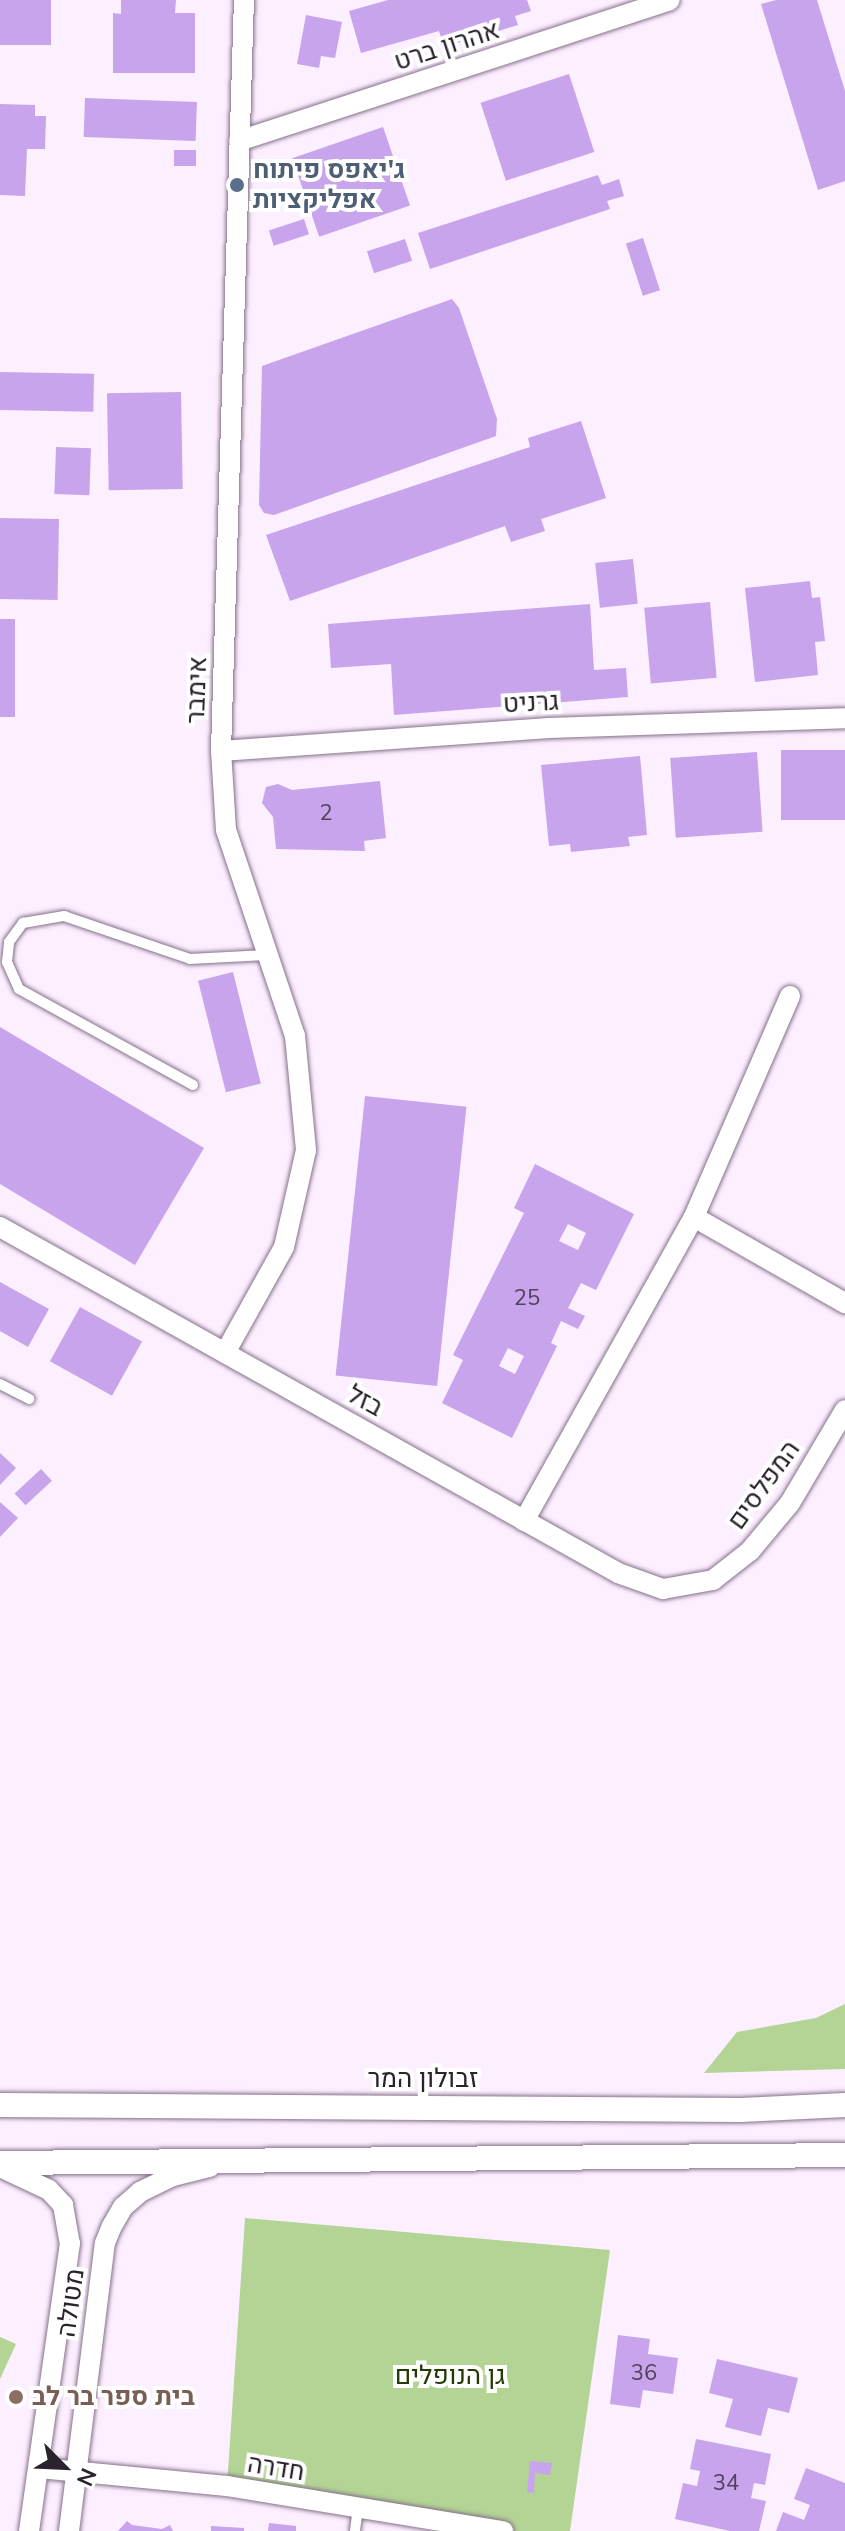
<!DOCTYPE html>
<html>
<head>
<meta charset="utf-8">
<style>
	body { margin:0 }
	#map { position:relative; width:845px; height:2531px; overflow:hidden; background:#fcefff; font-family:"Nunito Sans",Heebo,sans-serif }
	div>[style] { position:absolute }
	.green>* { inset:0; background:#b3d494 }
	.building>* { inset:0; background:#c7a4eb; transform-origin:0 0 }
	.roads { filter:drop-shadow(0 0 2px #857189) drop-shadow(0 0 2px #857189) }
	.service>* { height:10px; margin:-5px; padding:0 5px; transform-origin:5px; border-radius:5px; background:#fff }
	.minor>* { height:20px; margin:-10px; padding:0 10px; transform-origin:10px; border-radius:10px; background:#fff }
	.tertiary>* { height:24px; margin:-12px; padding:0 12px; transform-origin:12px; border-radius:12px; background:#fff }
	.dots>* { width:22px; height:22px; translate:-50% -50%; box-sizing:border-box; border:4px solid #fff; border-radius:50% }
	span { translate:-50% -50%; white-space:nowrap; text-align:center; line-height:1.15; -webkit-text-stroke:8px #fff; paint-order:stroke }
	.number-label { font-size:22px; color:#51425c }
	.number-label span { -webkit-text-stroke-width:0 }
	.street-label { font-size:26px; color:#2a222c }
	.service-label { font-size:26px; color:#4e5e75; font-weight:700 }
	.left { translate:0 -50%; text-align:left }
	.park-label { font-size:26px; color:#253b06 }
	.education-label { font-size:26px; color:#785e54; font-weight:700 }
	.north { position:absolute; left:24px; top:2427px; width:80px; height:80px; -webkit-text-stroke:6px #fff; paint-order:stroke; rotate:114deg; font-size:22px; font-weight:700; line-height:32px; text-align:center; color:#2a222c }
	.north::after { content:''; display:block; margin:auto; width:28px; height:36px; background:#2a222c; clip-path:polygon(50% 0,100% 100%,50% 72%,0 100%) }
</style>
</head>
<body>
<div id="map">
	<div class="green">
		<i style="clip-path:polygon(845px 2004px,845px 2069px,704px 2073px,737px 2032px,816px 2018px)"></i>
		<i style="clip-path:polygon(245px 2218px,610px 2250px,570px 2531px,515px 2531px,396px 2507px,227px 2486px)"></i>
		<i style="clip-path:polygon(0 2337px,16px 2344px,0 2379px)"></i>
	</div>
	<div class="building">
		<i style="left:0;top:0;width:51px;height:45px"></i>
		<i style="clip-path:polygon(121px 0,176px 0,175px 13px,195px 13px,195px 73px,113px 73px,113px 13px,121px 14px)"></i>
		<i style="clip-path:polygon(388px 0,527px 0,531px 11px,515px 16px,518px 25px,444px 47px,439px 31px,361px 53px,349px 11px)"></i>
		<i style="clip-path:polygon(776px 0,817px 0,845px 91px,845px 181px,818px 190px,761px 4px)"></i>
		<i style="clip-path:polygon(306px 15px,342px 22px,335px 58px,321px 56px,319px 68px,297px 64px)"></i>
		<i style="left:569px;top:74px;width:82px;height:93px;rotate:72deg"></i>
		<i style="left:85px;top:98px;width:112px;height:39px;rotate:2deg"></i>
		<i style="clip-path:polygon(0 104px,35px 105px,35px 116px,46px 116px,45px 149px,27px 149px,25px 196px,0 195px)"></i>
		<i style="left:383px;top:127px;width:83px;height:96px;rotate:71deg"></i>
		<i style="left:174px;top:150px;width:22px;height:16px"></i>
		<i style="clip-path:polygon(598px 175px,602px 185px,619px 179px,624px 196px,607px 201px,610px 209px,430px 269px,418px 233px)"></i>
		<i style="left:304px;top:219px;width:16px;height:37px;rotate:72deg"></i>
		<i style="left:643px;top:238px;width:55px;height:18px;rotate:72deg"></i>
		<i style="left:405px;top:239px;width:23px;height:40px;rotate:72deg"></i>
		<i style="clip-path:polygon(452px 299px,459px 308px,497px 419px,496px 436px,274px 515px,264px 513px,259px 505px,262px 366px)"></i>
		<i style="left:0;top:372px;width:94px;height:38px;rotate:1deg"></i>
		<i style="left:181px;top:392px;width:97px;height:74px;rotate:89deg"></i>
		<i style="clip-path:polygon(581px 421px,606px 498px,541px 519px,545px 531px,511px 542px,505px 526px,290px 601px,266px 535px,530px 447px,528px 438px)"></i>
		<i style="left:56px;top:447px;width:35px;height:47px;rotate:2deg"></i>
		<i style="left:0;top:518px;width:59px;height:81px;rotate:1deg"></i>
		<i style="left:633px;top:559px;width:45px;height:38px;rotate:84deg"></i>
		<i style="clip-path:polygon(810px 581px,812px 598px,820px 597px,825px 641px,815px 642px,818px 675px,755px 682px,745px 588px)"></i>
		<i style="left:710px;top:602px;width:76px;height:66px;rotate:85deg"></i>
		<i style="clip-path:polygon(590px 604px,594px 670px,626px 668px,628px 697px,394px 715px,391px 664px,331px 668px,328px 624px)"></i>
		<i style="left:0;top:619px;width:15px;height:98px"></i>
		<i style="left:845px;top:750px;width:70px;height:64px;rotate:90deg"></i>
		<i style="left:757px;top:752px;width:80px;height:87px;rotate:86deg"></i>
		<i style="clip-path:polygon(640px 756px,647px 835px,628px 837px,630px 846px,571px 852px,570px 844px,549px 846px,541px 765px)"></i>
		<i style="clip-path:polygon(380px 781px,386px 838px,364px 841px,365px 851px,276px 849px,273px 817px,262px 803px,266px 787px,278px 784px,292px 790px)"></i>
		<i style="left:233px;top:972px;width:115px;height:36px;rotate:76deg"></i>
		<i style="clip-path:polygon(0 1027px,204px 1148px,135px 1265px,0 1184px)"></i>
		<i style="left:365px;top:1096px;width:102px;height:281px;rotate:6deg"></i>
		<i style="clip-path:polygon(evenodd,535px 1164px,634px 1214px,596px 1290px,581px 1283px,568px 1308px,585px 1316px,578px 1329px,561px 1321px,551px 1343px,557px 1346px,512px 1438px,442px 1403px,463px 1360px,453px 1355px,524px 1213px,514px 1208px,535px 1164px,568px 1224px,586px 1233px,578px 1250px,559px 1241px,568px 1224px,535px 1164px,508px 1348px,524px 1356px,515px 1374px,499px 1366px,508px 1348px)"></i>
		<i style="clip-path:polygon(0 1282px,49px 1309px,28px 1347px,0 1331px)"></i>
		<i style="left:80px;top:1307px;width:71px;height:62px;rotate:29deg"></i>
		<i style="clip-path:polygon(0 1453px,16px 1468px,0 1485px)"></i>
		<i style="left:41px;top:1469px;width:16px;height:36px;rotate:47deg"></i>
		<i style="clip-path:polygon(0 1502px,18px 1518px,0 1537px)"></i>
		<i style="clip-path:polygon(618px 2335px,650px 2339px,648px 2354px,678px 2358px,673px 2394px,643px 2390px,640px 2408px,610px 2404px)"></i>
		<i style="clip-path:polygon(717px 2359px,798px 2378px,789px 2413px,768px 2408px,761px 2436px,725px 2427px,733px 2399px,709px 2393px)"></i>
		<i style="clip-path:polygon(696px 2439px,771px 2454px,765px 2485px,754px 2483px,751px 2498px,766px 2501px,759px 2531px,730px 2531px,675px 2519px,683px 2483px,697px 2486px,700px 2471px,690px 2469px)"></i>
		<i style="clip-path:polygon(530px 2461px,552px 2463px,550px 2475px,535px 2473px,534px 2493px,527px 2492px)"></i>
		<i style="clip-path:polygon(806px 2468px,845px 2483px,845px 2531px,776px 2531px,783px 2512px,804px 2520px,810px 2505px,794px 2499px)"></i>
		<i style="clip-path:polygon(127px 2521px,132px 2525px,162px 2529px,170px 2525px,173px 2531px,118px 2531px)"></i>
		<i style="clip-path:polygon(269px 2523px,296px 2526px,296px 2531px,268px 2531px)"></i>
		<i style="clip-path:polygon(211px 2526px,244px 2528px,244px 2531px,211px 2531px)"></i>
	</div>
	<div class="roads">
		<div class="service">
			<i style="left:193px;top:1085px;width:199px;rotate:-151.1deg"></i>
			<i style="left:19px;top:989px;width:30px;rotate:-114deg"></i>
			<i style="left:7px;top:962px;width:20px;rotate:-84deg"></i>
			<i style="left:9px;top:942px;width:24px;rotate:-54deg"></i>
			<i style="left:23px;top:923px;width:42px;rotate:-9.7deg"></i>
			<i style="left:64px;top:916px;width:133px;rotate:18.8deg"></i>
			<i style="left:190px;top:959px;width:76px;rotate:-3deg"></i>
			<i style="left:0;top:1384px;width:33px;rotate:27deg"></i>
			<i style="left:355px;top:2531px;width:23px;rotate:-83deg"></i>
		</div>
		<div class="minor">
			<i style="left:239px;top:141px;width:453px;rotate:-18.1deg"></i>
			<i style="left:221px;top:751px;width:329px;rotate:-4deg"></i>
			<i style="left:549px;top:728px;width:296px;rotate:-1.9deg"></i>
			<i style="left:790px;top:996px;width:241px;rotate:113.5deg"></i>
			<i style="left:694px;top:1217px;width:174px;rotate:29.7deg"></i>
			<i style="left:0;top:1227px;width:708px;rotate:29.24deg"></i>
			<i style="left:618px;top:1573px;width:48px;rotate:19.6deg"></i>
			<i style="left:663px;top:1589px;width:51px;rotate:-10.2deg"></i>
			<i style="left:713px;top:1580px;width:47px;rotate:-38.1deg"></i>
			<i style="left:750px;top:1551px;width:62px;rotate:-50.2deg"></i>
			<i style="left:790px;top:1503px;width:108px;rotate:-59.4deg"></i>
			<i style="left:225px;top:1353px;width:121px;rotate:-60.9deg"></i>
			<i style="left:284px;top:1247px;width:99px;rotate:-77.2deg"></i>
			<i style="left:306px;top:1150px;width:115px;rotate:-95.5deg"></i>
			<i style="left:295px;top:1036px;width:217px;rotate:-108.5deg"></i>
			<i style="left:226px;top:830px;width:79px;rotate:-93.6deg"></i>
			<i style="left:221px;top:751px;width:751px;rotate:-88.25deg"></i>
			<i style="left:524px;top:1521px;width:348px;rotate:-60.8deg"></i>
			<i style="left:0;top:2167px;width:54px;rotate:25.1deg"></i>
			<i style="left:49px;top:2190px;width:21px;rotate:47deg"></i>
			<i style="left:63px;top:2205px;width:39px;rotate:80deg"></i>
			<i style="left:70px;top:2243px;width:291px;rotate:98.1deg"></i>
			<i style="left:39px;top:2468px;width:189px;rotate:5.5deg"></i>
			<i style="left:227px;top:2486px;width:280px;rotate:9.3deg"></i>
			<i style="left:69px;top:2531px;width:290px;rotate:-82.9deg"></i>
			<i style="left:105px;top:2243px;width:18px;rotate:-68deg"></i>
			<i style="left:112px;top:2226px;width:22px;rotate:-60deg"></i>
			<i style="left:123px;top:2207px;width:23px;rotate:-41deg"></i>
			<i style="left:140px;top:2192px;width:37px;rotate:-26deg"></i>
			<i style="left:173px;top:2176px;width:38px;rotate:-14deg"></i>
		</div>
		<div class="tertiary">
			<i style="left:0;top:2105px;width:741px;rotate:0.39deg"></i>
			<i style="left:741px;top:2110px;width:104px;rotate:-2.8deg"></i>
			<i style="left:0;top:2163px;width:845px;rotate:-0.54deg"></i>
		</div>
	</div>
	<div class="dots">
		<i style="left:237px;top:185px;background:#5c6f8a"></i>
		<i style="left:16px;top:2397px;background:#8d6e63"></i>
	</div>
	<div class="number-label">
		<span style="left:326px;top:814px">2</span>
		<span style="left:527px;top:1299px">25</span>
		<span style="left:644px;top:2374px">36</span>
		<span style="left:726px;top:2484px">34</span>
	</div>
	<div class="street-label">
		<span style="left:447px;top:46px;rotate:-18deg">אהרון ברט</span>
		<span style="left:197px;top:690px;rotate:-88deg">אימבר</span>
		<span style="left:531px;top:703px;rotate:-3deg">גרניט</span>
		<span style="left:365px;top:1401px;rotate:29deg">בזל</span>
		<span style="left:764px;top:1485px;rotate:-54deg">המפלסים</span>
		<span style="left:423px;top:2079px">זבולון המר</span>
		<span style="left:71px;top:2303px;rotate:-82deg">מטולה</span>
		<span style="left:276px;top:2468px;rotate:9deg">חדרה</span>
	</div>
	<div class="service-label">
		<span class="left" style="left:253px;top:185px">ג'יאפס פיתוח<br>אפליקציות</span>
	</div>
	<div class="park-label">
		<span style="left:450px;top:2376px">גן הנופלים</span>
	</div>
	<div class="education-label">
		<span class="left" style="left:32px;top:2397px">בית ספר בר לב</span>
	</div>
	<div class="north">N</div>
</div>
</body>
</html>
